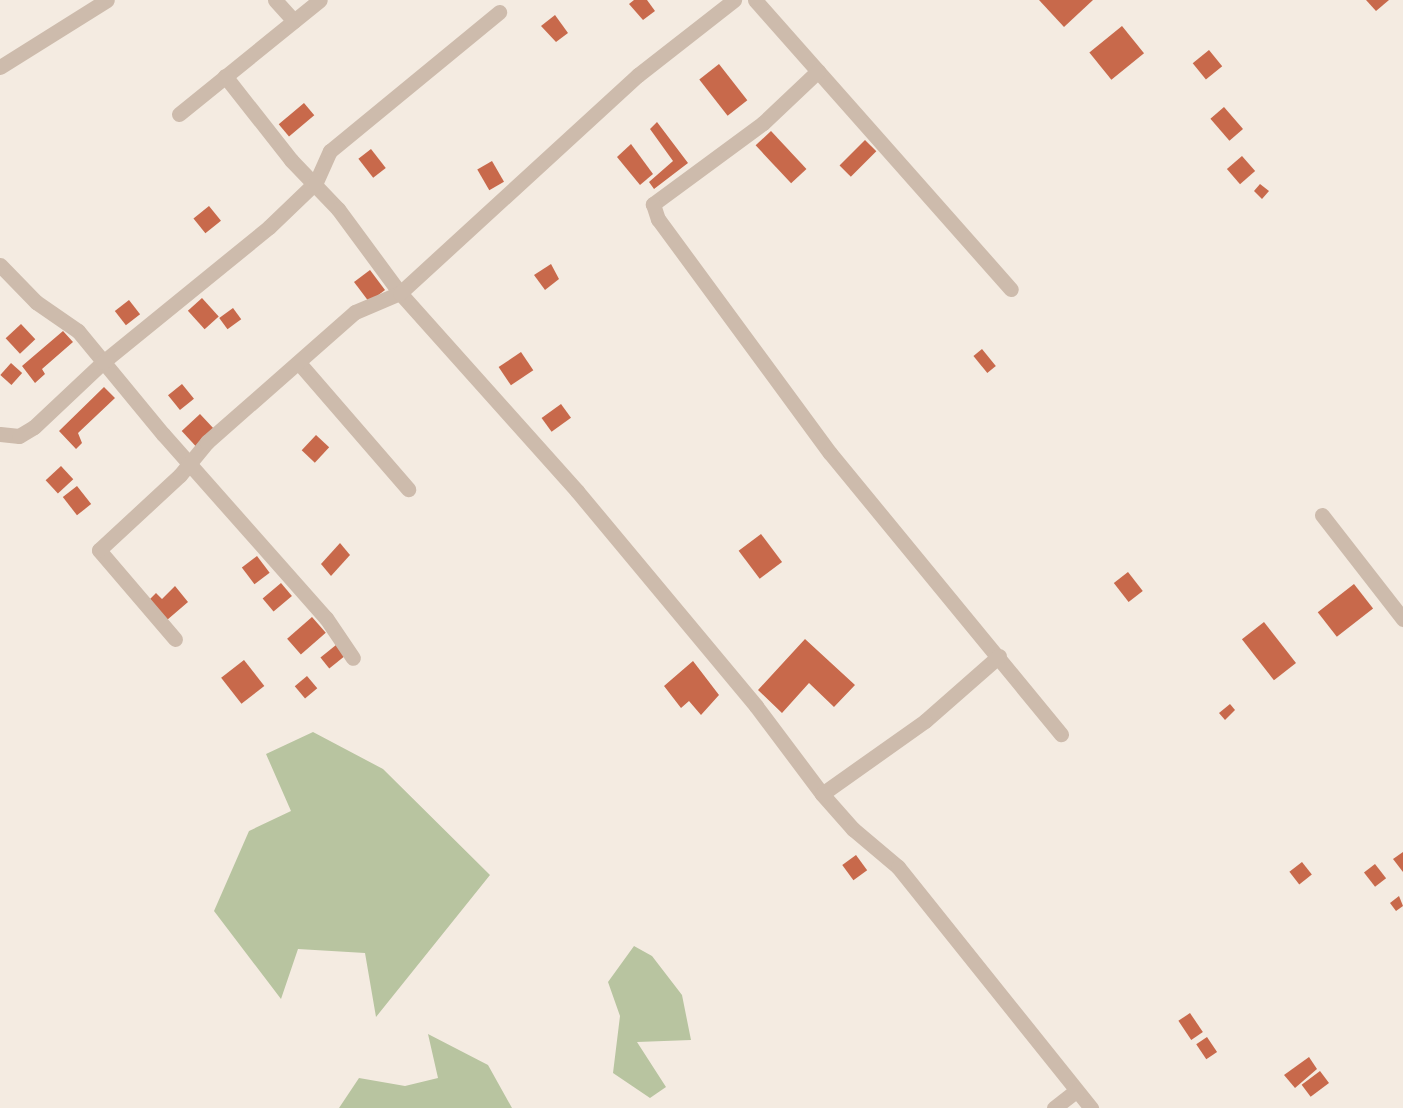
<!DOCTYPE html>
<html>
<head>
<meta charset="utf-8">
<style>
	body { margin:0 }
	#map { position:relative; width:1403px; height:1108px; overflow:hidden; background:#f4ebe1; font-family:"DM Sans",sans-serif }
	div>[style] { position:absolute }
	.green>* { inset:0; background:#b8c4a0 }
	.building>* { inset:0; background:#c8694b; transform-origin:0 0 }
	.minor>* { height:15px; margin:-7.5px; padding:0 7.5px; transform-origin:7.5px; border-radius:7.5px; background:#cdbbac }
	span { translate:-50% -50%; white-space:nowrap; text-align:center; line-height:1.15; -webkit-text-stroke:4.5px #fbf5ee; paint-order:stroke }
</style>
</head>
<body>
<div id="map">
	<div class="green">
		<i style="clip-path:polygon(313px 732px,383px 769px,490px 875px,376px 1017px,365px 953px,298px 949px,281px 999px,214px 911px,249px 831px,291px 811px,266px 754px)"></i>
		<i style="clip-path:polygon(634px 946px,652px 956px,682px 995px,691px 1040px,637px 1042px,666px 1087px,650px 1098px,613px 1073px,620px 1016px,608px 982px)"></i>
		<i style="clip-path:polygon(428px 1034px,488px 1065px,512px 1108px,339px 1108px,359px 1078px,405px 1086px,438px 1078px)"></i>
	</div>
	<div class="building">
		<i style="clip-path:polygon(634px 0,647px 0,655px 11px,643px 20px,629px 4px)"></i>
		<i style="clip-path:polygon(1039px 0,1093px 0,1064px 27px)"></i>
		<i style="clip-path:polygon(1366px 0,1389px 0,1376px 11px)"></i>
		<i style="clip-path:polygon(555px 15px,568px 33px,556px 42px,541px 26px)"></i>
		<i style="left:1122px;top:26px;width:35px;height:42px;rotate:51deg"></i>
		<i style="left:1209px;top:50px;width:21px;height:21px;rotate:51deg"></i>
		<i style="left:719px;top:64px;width:46px;height:25px;rotate:52deg"></i>
		<i style="left:304px;top:103px;width:16px;height:33px;rotate:50deg"></i>
		<i style="left:1224px;top:107px;width:29px;height:18px;rotate:49deg"></i>
		<i style="clip-path:polygon(657px 122px,688px 163px,654px 189px,649px 182px,673px 161px,650px 129px)"></i>
		<i style="left:771px;top:131px;width:52px;height:21px;rotate:47deg"></i>
		<i style="left:865px;top:140px;width:16px;height:36px;rotate:45deg"></i>
		<i style="clip-path:polygon(631px 144px,653px 174px,640px 185px,617px 157px)"></i>
		<i style="left:371px;top:149px;width:24px;height:16px;rotate:52deg"></i>
		<i style="left:1242px;top:156px;width:20px;height:20px;rotate:49deg"></i>
		<i style="left:492px;top:161px;width:24px;height:17px;rotate:60deg"></i>
		<i style="clip-path:polygon(1260px 184px,1269px 191px,1262px 199px,1254px 191px)"></i>
		<i style="left:209px;top:206px;width:19px;height:20px;rotate:51deg"></i>
		<i style="clip-path:polygon(551px 264px,559px 279px,545px 290px,534px 275px)"></i>
		<i style="left:370px;top:270px;width:25px;height:20px;rotate:53deg"></i>
		<i style="left:202px;top:298px;width:25px;height:19px;rotate:48deg"></i>
		<i style="left:129px;top:300px;width:18px;height:18px;rotate:52deg"></i>
		<i style="left:233px;top:308px;width:14px;height:17px;rotate:54deg"></i>
		<i style="left:21px;top:324px;width:21px;height:21px;rotate:47deg"></i>
		<i style="clip-path:polygon(63px 331px,73px 342px,42px 369px,45px 374px,35px 383px,22px 366px)"></i>
		<i style="left:982px;top:349px;width:22px;height:11px;rotate:51deg"></i>
		<i style="left:521px;top:352px;width:22px;height:27px;rotate:56deg"></i>
		<i style="left:11px;top:363px;width:15px;height:16px;rotate:42deg"></i>
		<i style="left:182px;top:384px;width:19px;height:18px;rotate:51deg"></i>
		<i style="clip-path:polygon(104px 387px,115px 398px,78px 433px,82px 443px,76px 449px,59px 431px)"></i>
		<i style="left:561px;top:404px;width:17px;height:24px;rotate:54deg"></i>
		<i style="left:200px;top:414px;width:21px;height:25px;rotate:47deg"></i>
		<i style="left:316px;top:435px;width:18px;height:21px;rotate:43deg"></i>
		<i style="left:61px;top:466px;width:18px;height:21px;rotate:47deg"></i>
		<i style="left:77px;top:486px;width:23px;height:18px;rotate:52deg"></i>
		<i style="left:761px;top:534px;width:35px;height:28px;rotate:53deg"></i>
		<i style="clip-path:polygon(340px 543px,350px 555px,331px 576px,321px 564px)"></i>
		<i style="left:257px;top:556px;width:21px;height:19px;rotate:53deg"></i>
		<i style="left:1128px;top:572px;width:24px;height:18px;rotate:52deg"></i>
		<i style="left:281px;top:583px;width:17px;height:24px;rotate:50deg"></i>
		<i style="left:1354px;top:584px;width:31px;height:46px;rotate:52deg"></i>
		<i style="clip-path:polygon(175px 586px,188px 602px,167px 620px,150px 599px,156px 593px,162px 599px)"></i>
		<i style="left:312px;top:617px;width:21px;height:33px;rotate:49deg"></i>
		<i style="left:1264px;top:622px;width:52px;height:28px;rotate:52deg"></i>
		<i style="clip-path:polygon(805px 639px,855px 685px,834px 707px,809px 683px,782px 713px,758px 690px)"></i>
		<i style="left:336px;top:645px;width:14px;height:20px;rotate:51deg"></i>
		<i style="left:244px;top:660px;width:33px;height:29px;rotate:52deg"></i>
		<i style="clip-path:polygon(693px 661px,719px 695px,701px 715px,689px 701px,681px 708px,664px 686px)"></i>
		<i style="left:307px;top:676px;width:16px;height:16px;rotate:50deg"></i>
		<i style="clip-path:polygon(1230px 704px,1235px 710px,1225px 720px,1219px 713px)"></i>
		<i style="clip-path:polygon(1403px 852px,1403px 872px,1393px 859px)"></i>
		<i style="left:856px;top:855px;width:19px;height:17px;rotate:54deg"></i>
		<i style="left:1302px;top:862px;width:16px;height:16px;rotate:52deg"></i>
		<i style="left:1375px;top:864px;width:18px;height:14px;rotate:52deg"></i>
		<i style="clip-path:polygon(1399px 896px,1403px 906px,1396px 911px,1390px 903px)"></i>
		<i style="left:1190px;top:1013px;width:23px;height:14px;rotate:56deg"></i>
		<i style="left:1207px;top:1037px;width:18px;height:13px;rotate:56deg"></i>
		<i style="clip-path:polygon(1309px 1057px,1317px 1069px,1295px 1088px,1284px 1075px)"></i>
		<i style="left:1320px;top:1071px;width:15px;height:23px;rotate:53deg"></i>
	</div>
	<div class="minor">
		<i style="left:275px;top:0;width:28px;rotate:48deg"></i>
		<i style="left:755px;top:0;width:386px;rotate:48.5deg"></i>
		<i style="left:0;top:67px;width:126px;rotate:-32.1deg"></i>
		<i style="left:818px;top:71px;width:76px;rotate:136.6deg"></i>
		<i style="left:763px;top:123px;width:137px;rotate:143.6deg"></i>
		<i style="left:653px;top:204px;width:16px;rotate:72deg"></i>
		<i style="left:658px;top:219px;width:290px;rotate:53.7deg"></i>
		<i style="left:830px;top:453px;width:364px;rotate:50.6deg"></i>
		<i style="left:225px;top:76px;width:107px;rotate:51.8deg"></i>
		<i style="left:291px;top:160px;width:68px;rotate:46.2deg"></i>
		<i style="left:338px;top:209px;width:104px;rotate:53.6deg"></i>
		<i style="left:400px;top:293px;width:266px;rotate:48.2deg"></i>
		<i style="left:577px;top:491px;width:280px;rotate:50.2deg"></i>
		<i style="left:756px;top:706px;width:110px;rotate:53.1deg"></i>
		<i style="left:179px;top:114px;width:181px;rotate:-39deg"></i>
		<i style="left:0;top:265px;width:52px;rotate:45.8deg"></i>
		<i style="left:36px;top:302px;width:51px;rotate:34.6deg"></i>
		<i style="left:78px;top:331px;width:134px;rotate:50.5deg"></i>
		<i style="left:163px;top:434px;width:246px;rotate:48.5deg"></i>
		<i style="left:326px;top:618px;width:48px;rotate:56deg"></i>
		<i style="left:299px;top:363px;width:167px;rotate:49.1deg"></i>
		<i style="left:0;top:434px;width:19px;rotate:6deg"></i>
		<i style="left:19px;top:436px;width:17px;rotate:-31deg"></i>
		<i style="left:34px;top:427px;width:95px;rotate:-43.3deg"></i>
		<i style="left:103px;top:362px;width:214px;rotate:-39.1deg"></i>
		<i style="left:269px;top:227px;width:65px;rotate:-43.8deg"></i>
		<i style="left:316px;top:182px;width:34px;rotate:-66deg"></i>
		<i style="left:330px;top:151px;width:219px;rotate:-39.4deg"></i>
		<i style="left:1322px;top:515px;width:132px;rotate:52.1deg"></i>
		<i style="left:175px;top:639px;width:117px;rotate:-130.5deg"></i>
		<i style="left:99px;top:550px;width:110px;rotate:-42.8deg"></i>
		<i style="left:180px;top:475px;width:43px;rotate:-50.7deg"></i>
		<i style="left:207px;top:442px;width:197px;rotate:-41.3deg"></i>
		<i style="left:355px;top:312px;width:49px;rotate:-22.9deg"></i>
		<i style="left:400px;top:293px;width:323px;rotate:-42.5deg"></i>
		<i style="left:638px;top:75px;width:122px;rotate:-38deg"></i>
		<i style="left:999px;top:656px;width:98px;rotate:138.7deg"></i>
		<i style="left:925px;top:721px;width:126px;rotate:144.7deg"></i>
		<i style="left:822px;top:794px;width:47px;rotate:48.5deg"></i>
		<i style="left:853px;top:829px;width:59px;rotate:40.2deg"></i>
		<i style="left:898px;top:867px;width:309px;rotate:51.3deg"></i>
		<i style="left:1054px;top:1108px;width:28px;rotate:-38deg"></i>
	</div>
</div>
</body>
</html>
